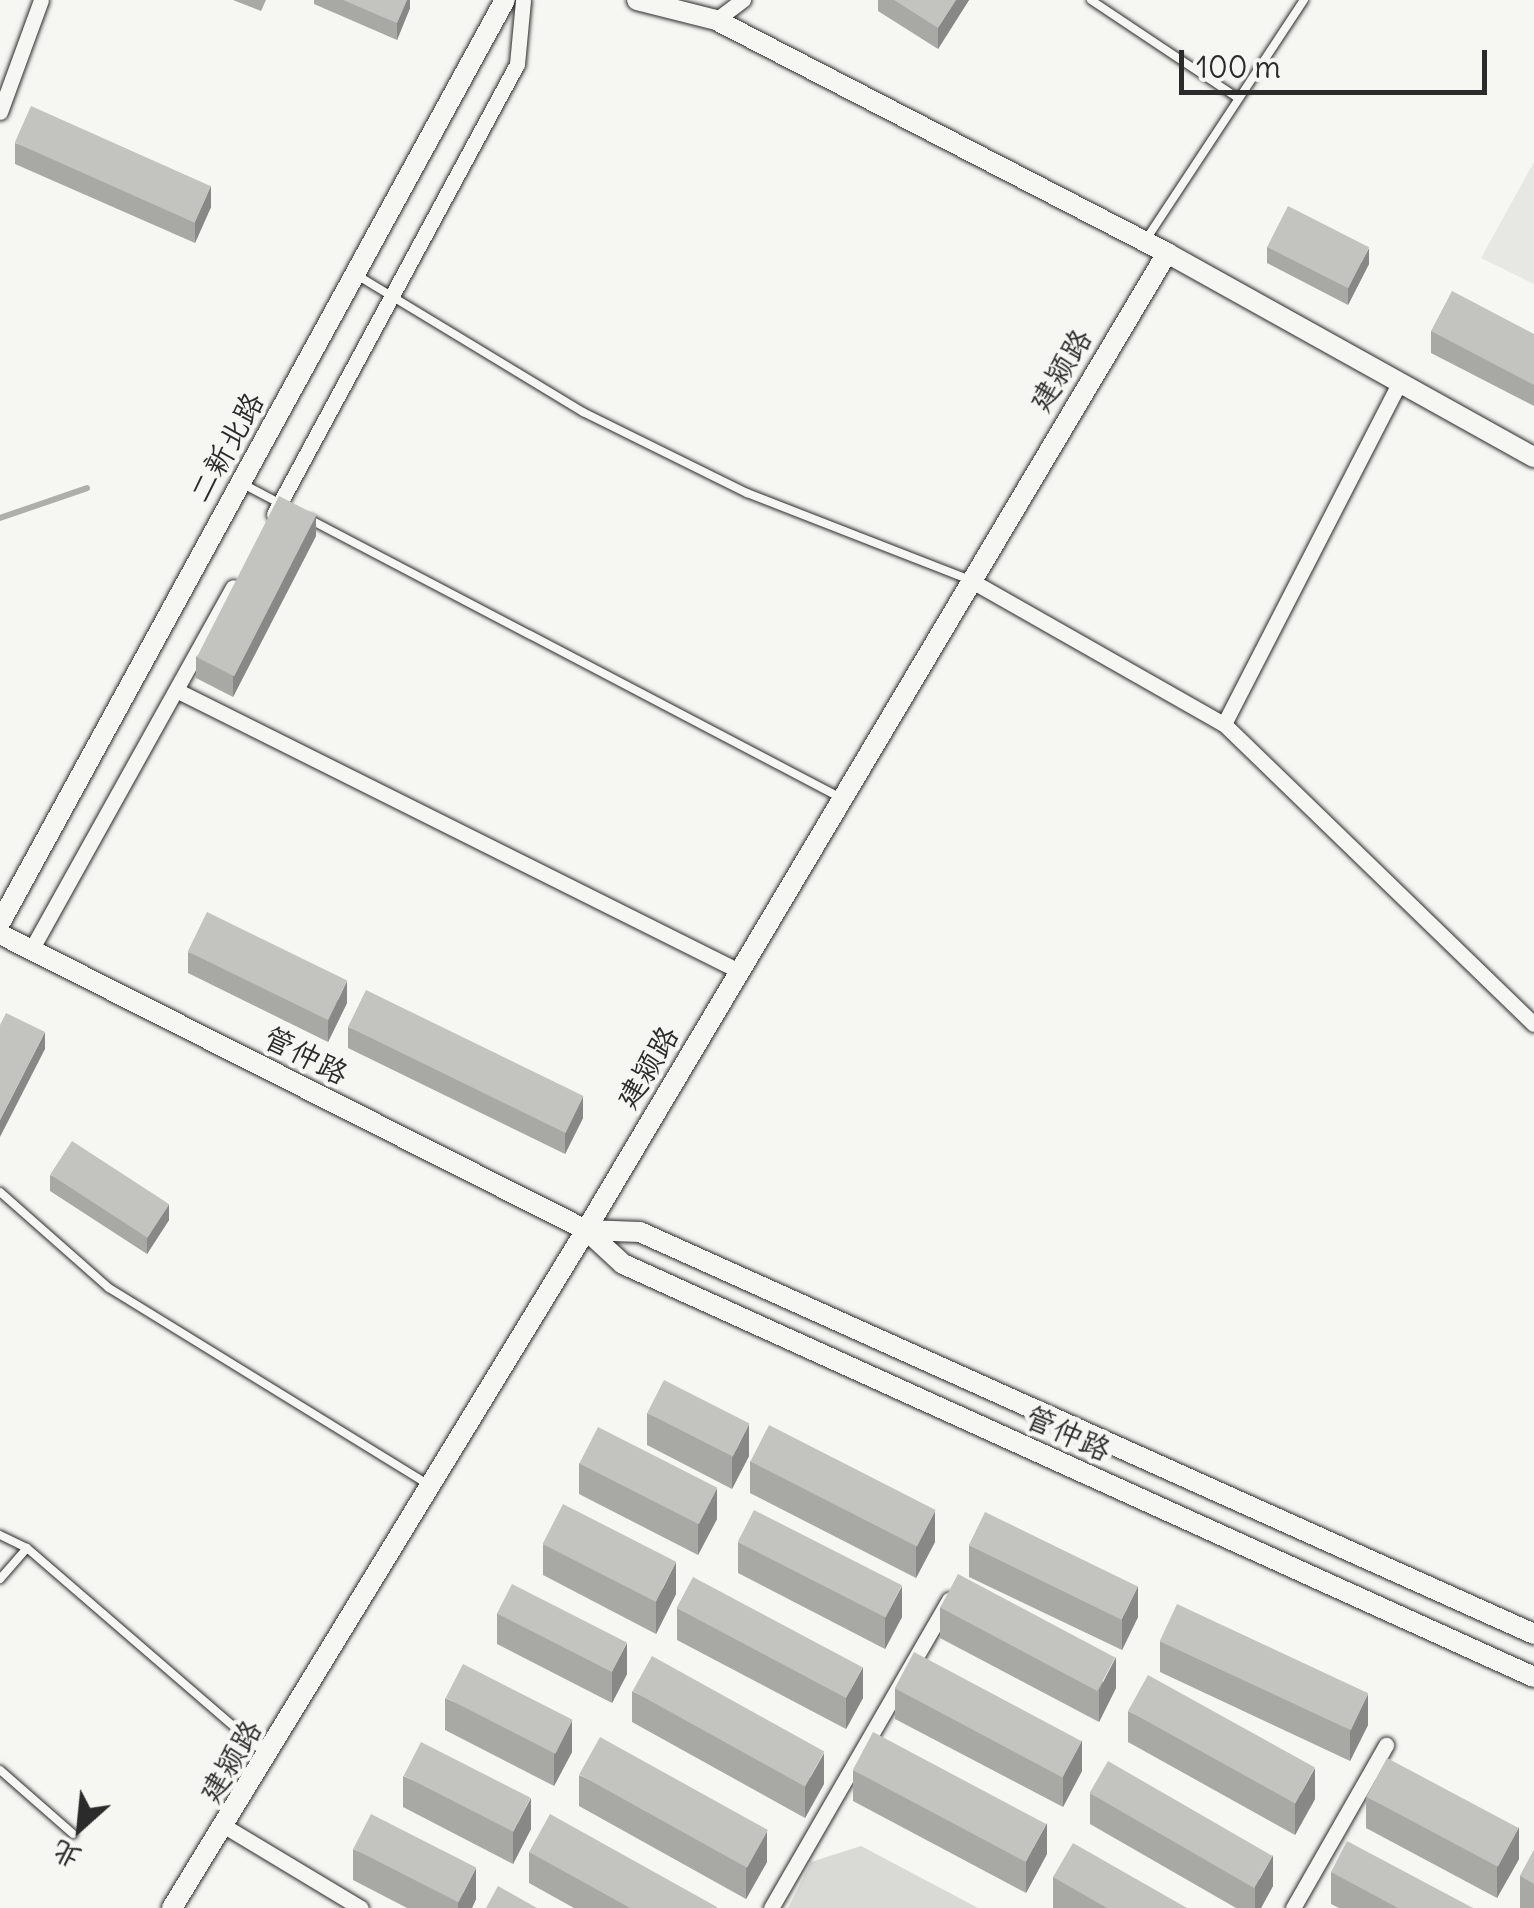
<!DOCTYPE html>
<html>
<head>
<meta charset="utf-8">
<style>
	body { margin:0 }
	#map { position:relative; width:1534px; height:1908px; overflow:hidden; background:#f6f6f2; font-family:Delius,"LXGW WenKai TC",sans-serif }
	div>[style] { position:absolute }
	.built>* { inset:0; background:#e7e7e3 }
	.green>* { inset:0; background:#d9d9d5 }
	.stream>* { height:6px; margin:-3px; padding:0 3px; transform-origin:3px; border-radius:3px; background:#aeaeab }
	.roads { filter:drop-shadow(0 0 2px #2b2b2b) drop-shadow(0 0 2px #2b2b2b) }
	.service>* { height:8px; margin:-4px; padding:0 4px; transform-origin:4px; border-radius:4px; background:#f6f6f2 }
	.minor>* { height:15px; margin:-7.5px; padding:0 7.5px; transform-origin:7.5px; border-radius:7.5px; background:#f6f6f2 }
	.tertiary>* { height:20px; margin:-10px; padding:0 10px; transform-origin:10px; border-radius:10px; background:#f6f6f2 }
	.wall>* { inset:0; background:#a8a8a5 }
	.shaded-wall>* { inset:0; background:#888886 }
	.building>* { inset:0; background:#c3c3c0; transform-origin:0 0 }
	span { translate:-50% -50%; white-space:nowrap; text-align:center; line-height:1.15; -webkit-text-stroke:9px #f6f6f2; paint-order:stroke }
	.street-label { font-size:30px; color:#2b2b2b }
	.north { position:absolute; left:30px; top:1778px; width:100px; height:100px; -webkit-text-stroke:8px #f6f6f2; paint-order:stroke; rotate:207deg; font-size:28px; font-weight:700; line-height:40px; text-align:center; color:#2b2b2b }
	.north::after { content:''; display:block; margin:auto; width:35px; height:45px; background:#2b2b2b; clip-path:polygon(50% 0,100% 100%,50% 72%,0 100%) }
	.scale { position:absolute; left:1179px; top:50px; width:308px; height:45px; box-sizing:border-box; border:5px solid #2b2b2b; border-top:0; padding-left:12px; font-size:30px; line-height:35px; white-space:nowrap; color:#2b2b2b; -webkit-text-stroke:8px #f6f6f2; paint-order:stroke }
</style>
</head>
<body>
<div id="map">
	<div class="built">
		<i style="clip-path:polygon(1534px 162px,1534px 284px,1481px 258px)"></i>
	</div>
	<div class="green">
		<i style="clip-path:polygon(861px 1846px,978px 1908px,788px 1908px,811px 1862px)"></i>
	</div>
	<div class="stream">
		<i style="left:0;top:518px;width:92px;rotate:-19deg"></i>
	</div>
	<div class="roads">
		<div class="service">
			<i style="left:1091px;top:0;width:177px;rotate:33.7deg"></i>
			<i style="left:1147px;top:238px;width:285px;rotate:-56.6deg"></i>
			<i style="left:355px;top:274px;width:267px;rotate:31.2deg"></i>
			<i style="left:583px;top:412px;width:183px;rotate:26.3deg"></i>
			<i style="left:747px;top:493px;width:239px;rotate:21.3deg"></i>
			<i style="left:243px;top:484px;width:41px;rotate:27.8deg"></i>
			<i style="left:309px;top:519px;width:601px;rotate:27.67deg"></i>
			<i style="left:0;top:1192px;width:145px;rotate:41.4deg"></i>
			<i style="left:109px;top:1288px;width:374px;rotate:31.6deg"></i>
			<i style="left:0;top:1535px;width:30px;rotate:26deg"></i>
			<i style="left:27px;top:1548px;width:316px;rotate:40.8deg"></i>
			<i style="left:0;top:1579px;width:41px;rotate:-48.9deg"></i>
			<i style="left:0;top:1770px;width:97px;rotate:41.2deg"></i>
		</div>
		<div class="minor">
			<i style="left:716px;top:20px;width:34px;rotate:-37deg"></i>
			<i style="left:0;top:112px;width:119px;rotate:-69.9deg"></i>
			<i style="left:274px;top:514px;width:511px;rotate:-61.63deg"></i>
			<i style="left:517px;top:64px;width:64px;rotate:-84.6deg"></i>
			<i style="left:970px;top:580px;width:292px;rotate:29.6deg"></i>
			<i style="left:1224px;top:724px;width:431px;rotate:44.1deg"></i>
			<i style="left:176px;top:690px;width:629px;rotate:26.52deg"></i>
			<i style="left:1224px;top:724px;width:385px;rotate:-62.8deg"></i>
			<i style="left:31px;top:950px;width:415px;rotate:-60.9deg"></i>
			<i style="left:226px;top:1827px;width:157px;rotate:31deg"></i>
			<i style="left:771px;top:1908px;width:356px;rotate:-60deg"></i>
			<i style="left:1293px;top:1908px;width:188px;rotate:-60.3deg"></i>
		</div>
		<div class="tertiary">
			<i style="left:637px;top:0;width:81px;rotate:14.2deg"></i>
			<i style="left:716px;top:20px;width:508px;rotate:27.32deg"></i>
			<i style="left:1167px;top:253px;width:420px;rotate:29.1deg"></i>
			<i style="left:0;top:923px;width:1052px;rotate:-61.32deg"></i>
			<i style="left:0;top:934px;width:657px;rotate:26.8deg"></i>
			<i style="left:1534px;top:1634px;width:980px;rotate:-155.79deg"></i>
			<i style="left:640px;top:1232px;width:54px;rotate:-177.9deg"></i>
			<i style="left:586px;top:1230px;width:50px;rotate:42.6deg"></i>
			<i style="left:623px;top:1264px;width:1000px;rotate:24.39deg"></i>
			<i style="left:172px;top:1908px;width:794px;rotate:-58.59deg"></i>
			<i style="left:586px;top:1230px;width:1137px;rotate:-59.26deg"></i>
		</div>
	</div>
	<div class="wall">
		<i style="clip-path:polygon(233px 0,266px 0,261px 11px)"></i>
		<i style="clip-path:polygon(314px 0,410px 0,410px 8px,397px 40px,314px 4px)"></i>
		<i style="clip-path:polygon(878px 0,969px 0,938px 49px,878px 11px)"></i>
		<i style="clip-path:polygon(15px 143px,211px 207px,195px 243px,15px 164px)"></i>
		<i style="clip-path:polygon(1267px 247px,1369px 264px,1348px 305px,1267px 263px)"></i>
		<i style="clip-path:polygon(1431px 331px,1534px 334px,1534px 406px,1431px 353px)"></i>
		<i style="clip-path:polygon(316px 536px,233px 697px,196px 678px,196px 657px)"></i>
		<i style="clip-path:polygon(188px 952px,347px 1003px,328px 1042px,188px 973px)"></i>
		<i style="clip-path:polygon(348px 1027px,583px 1118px,565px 1154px,348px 1048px)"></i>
		<i style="clip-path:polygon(50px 1175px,169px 1220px,147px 1254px,50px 1191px)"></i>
		<i style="clip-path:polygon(647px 1413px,749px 1456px,732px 1489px,647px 1445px)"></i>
		<i style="clip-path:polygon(750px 1461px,935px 1542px,916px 1578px,750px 1493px)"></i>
		<i style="clip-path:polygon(579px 1463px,717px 1519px,698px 1555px,579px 1494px)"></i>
		<i style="clip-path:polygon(738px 1542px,902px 1617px,885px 1649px,738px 1573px)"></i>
		<i style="clip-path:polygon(543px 1544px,676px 1594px,656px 1634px,543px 1575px)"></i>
		<i style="clip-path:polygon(969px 1545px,1138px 1617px,1122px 1650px,969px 1577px)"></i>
		<i style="clip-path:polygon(940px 1607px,1116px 1688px,1099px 1722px,940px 1638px)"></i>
		<i style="clip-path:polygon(677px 1608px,863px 1698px,846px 1729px,677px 1640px)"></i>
		<i style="clip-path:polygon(497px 1613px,627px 1674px,612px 1703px,497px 1644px)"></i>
		<i style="clip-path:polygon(1160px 1641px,1368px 1725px,1350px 1761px,1160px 1672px)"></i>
		<i style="clip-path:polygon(895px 1688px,1082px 1771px,1063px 1807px,895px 1719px)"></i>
		<i style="clip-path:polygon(632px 1691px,824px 1784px,805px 1818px,632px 1722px)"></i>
		<i style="clip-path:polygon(445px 1698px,572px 1752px,554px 1786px,445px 1730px)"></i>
		<i style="clip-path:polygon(1128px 1711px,1315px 1799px,1295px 1835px,1128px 1742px)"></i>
		<i style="clip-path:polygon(853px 1770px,1047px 1854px,1026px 1893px,853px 1801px)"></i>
		<i style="clip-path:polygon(579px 1775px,767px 1862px,746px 1899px,579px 1806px)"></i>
		<i style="clip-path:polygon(403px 1776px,531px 1829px,513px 1864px,403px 1807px)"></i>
		<i style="clip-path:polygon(1090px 1793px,1273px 1886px,1261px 1908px,1236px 1908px,1090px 1824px)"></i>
		<i style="clip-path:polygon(1366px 1797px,1519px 1859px,1497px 1898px,1366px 1828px)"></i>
		<i style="clip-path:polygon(353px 1849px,476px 1899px,472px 1908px,407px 1908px,353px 1880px)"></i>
		<i style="clip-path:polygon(1534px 1850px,1534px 1908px,1520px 1908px,1520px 1876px)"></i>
		<i style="clip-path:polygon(529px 1852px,717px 1908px,574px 1908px,529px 1883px)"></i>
		<i style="clip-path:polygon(1331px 1872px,1473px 1908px,1339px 1908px,1331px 1904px)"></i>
		<i style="clip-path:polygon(1053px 1877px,1187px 1908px,1053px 1908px)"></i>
	</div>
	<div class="shaded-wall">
		<i style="clip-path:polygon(407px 0,410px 0,410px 8px,397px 40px,397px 23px)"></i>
		<i style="clip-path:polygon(956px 0,969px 0,938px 49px,938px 28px)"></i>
		<i style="clip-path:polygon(211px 185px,211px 207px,195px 243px,195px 222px)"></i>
		<i style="clip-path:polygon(1369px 248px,1369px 264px,1348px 305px,1348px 288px)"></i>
		<i style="clip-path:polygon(316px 515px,316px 536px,233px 697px,233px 676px)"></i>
		<i style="clip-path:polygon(347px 981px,347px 1003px,328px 1042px,328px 1021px)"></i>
		<i style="clip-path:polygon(45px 1032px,45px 1049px,0 1137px,0 1120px)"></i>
		<i style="clip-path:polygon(583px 1096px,583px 1118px,565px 1154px,565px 1133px)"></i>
		<i style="clip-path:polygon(169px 1204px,169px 1220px,147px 1254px,147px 1238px)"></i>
		<i style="clip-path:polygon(749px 1424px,749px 1456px,732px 1489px,732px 1458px)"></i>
		<i style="clip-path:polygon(717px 1488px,717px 1519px,698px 1555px,698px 1524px)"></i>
		<i style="clip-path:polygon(935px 1511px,935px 1542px,916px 1578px,916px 1547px)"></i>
		<i style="clip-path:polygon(676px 1562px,676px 1594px,656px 1634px,656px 1602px)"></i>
		<i style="clip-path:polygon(902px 1586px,902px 1617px,885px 1649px,885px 1618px)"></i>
		<i style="clip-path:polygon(1138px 1586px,1138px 1617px,1122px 1650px,1122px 1619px)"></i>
		<i style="clip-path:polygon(627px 1643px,627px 1674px,612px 1703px,612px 1671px)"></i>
		<i style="clip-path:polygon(1116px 1657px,1116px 1688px,1099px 1722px,1099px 1690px)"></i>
		<i style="clip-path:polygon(863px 1667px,863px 1698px,846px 1729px,846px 1698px)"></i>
		<i style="clip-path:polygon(1368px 1694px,1368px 1725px,1350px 1761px,1350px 1730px)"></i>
		<i style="clip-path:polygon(572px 1720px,572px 1752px,554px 1786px,554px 1755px)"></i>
		<i style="clip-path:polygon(1082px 1740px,1082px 1771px,1063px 1807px,1063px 1776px)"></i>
		<i style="clip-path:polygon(824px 1753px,824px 1784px,805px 1818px,805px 1787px)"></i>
		<i style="clip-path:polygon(1315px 1768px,1315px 1799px,1295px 1835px,1295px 1804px)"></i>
		<i style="clip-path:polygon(531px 1798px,531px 1829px,513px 1864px,513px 1832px)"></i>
		<i style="clip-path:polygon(1047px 1823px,1047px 1854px,1026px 1893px,1026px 1861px)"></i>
		<i style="clip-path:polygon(1519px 1827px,1519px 1859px,1497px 1898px,1497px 1867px)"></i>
		<i style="clip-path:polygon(767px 1831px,767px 1862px,746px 1899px,746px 1868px)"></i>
		<i style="clip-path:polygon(1273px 1855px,1273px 1886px,1261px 1908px,1255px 1908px,1255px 1887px)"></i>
		<i style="clip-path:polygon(476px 1868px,476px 1899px,472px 1908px,458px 1908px,458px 1903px)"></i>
	</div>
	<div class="building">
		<i style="clip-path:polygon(343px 0,407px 0,397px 23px)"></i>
		<i style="clip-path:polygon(894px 0,956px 0,938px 28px)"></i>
		<i style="left:31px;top:106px;width:197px;height:40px;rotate:24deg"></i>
		<i style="left:1288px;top:206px;width:91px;height:46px;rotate:27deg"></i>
		<i style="clip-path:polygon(1452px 291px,1534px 334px,1534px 385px,1431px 331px)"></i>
		<i style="left:279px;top:496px;width:42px;height:181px;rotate:27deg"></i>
		<i style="left:207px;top:912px;width:156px;height:44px;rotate:26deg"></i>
		<i style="left:366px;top:990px;width:242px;height:41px;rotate:26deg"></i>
		<i style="clip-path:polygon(6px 1013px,45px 1032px,0 1120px,0 1025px)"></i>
		<i style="left:72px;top:1141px;width:116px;height:40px;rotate:33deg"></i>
		<i style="left:664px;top:1380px;width:96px;height:37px;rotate:27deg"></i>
		<i style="left:769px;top:1425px;width:187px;height:41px;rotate:27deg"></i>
		<i style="left:598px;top:1427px;width:134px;height:41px;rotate:27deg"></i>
		<i style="left:563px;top:1504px;width:127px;height:45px;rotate:27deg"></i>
		<i style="left:754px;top:1510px;width:166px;height:36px;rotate:27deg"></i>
		<i style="left:985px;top:1512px;width:170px;height:37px;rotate:26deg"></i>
		<i style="left:958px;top:1574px;width:178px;height:38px;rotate:28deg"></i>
		<i style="left:693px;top:1577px;width:192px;height:35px;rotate:28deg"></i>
		<i style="left:512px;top:1584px;width:129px;height:33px;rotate:27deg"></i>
		<i style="left:1177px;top:1604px;width:211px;height:41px;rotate:25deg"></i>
		<i style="left:914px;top:1652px;width:190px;height:41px;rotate:28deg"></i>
		<i style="left:652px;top:1656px;width:197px;height:40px;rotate:29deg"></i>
		<i style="left:463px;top:1664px;width:123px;height:38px;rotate:27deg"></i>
		<i style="left:1148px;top:1675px;width:191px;height:41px;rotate:29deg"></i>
		<i style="left:873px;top:1732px;width:196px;height:43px;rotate:28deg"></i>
		<i style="left:600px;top:1737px;width:192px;height:43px;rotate:29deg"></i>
		<i style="left:421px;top:1742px;width:123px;height:38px;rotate:27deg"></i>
		<i style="left:1387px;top:1758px;width:149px;height:44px;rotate:28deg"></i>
		<i style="left:1108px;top:1761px;width:190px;height:37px;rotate:30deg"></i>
		<i style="left:371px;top:1814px;width:118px;height:39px;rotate:27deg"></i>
		<i style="clip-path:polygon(550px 1814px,717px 1907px,716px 1908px,630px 1908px,529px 1852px)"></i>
		<i style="clip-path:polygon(1347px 1841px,1473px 1908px,1398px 1908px,1331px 1872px)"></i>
		<i style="clip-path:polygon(1073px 1843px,1187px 1908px,1107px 1908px,1053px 1877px)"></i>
		<i style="clip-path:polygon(1534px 1850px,1534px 1884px,1520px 1876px)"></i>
		<i style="clip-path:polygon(498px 1886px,537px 1908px,486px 1908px)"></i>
	</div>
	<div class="street-label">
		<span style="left:1060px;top:370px;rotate:-59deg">建颍路</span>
		<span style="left:226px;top:447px;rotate:-61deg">二新北路</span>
		<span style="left:306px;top:1055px;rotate:27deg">管仲路</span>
		<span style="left:647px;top:1067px;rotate:-59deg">建颍路</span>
		<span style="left:1068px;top:1433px;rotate:24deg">管仲路</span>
		<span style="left:230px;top:1761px;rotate:-59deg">建颍路</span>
	</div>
	<div class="north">北</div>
	<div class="scale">100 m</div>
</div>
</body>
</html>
